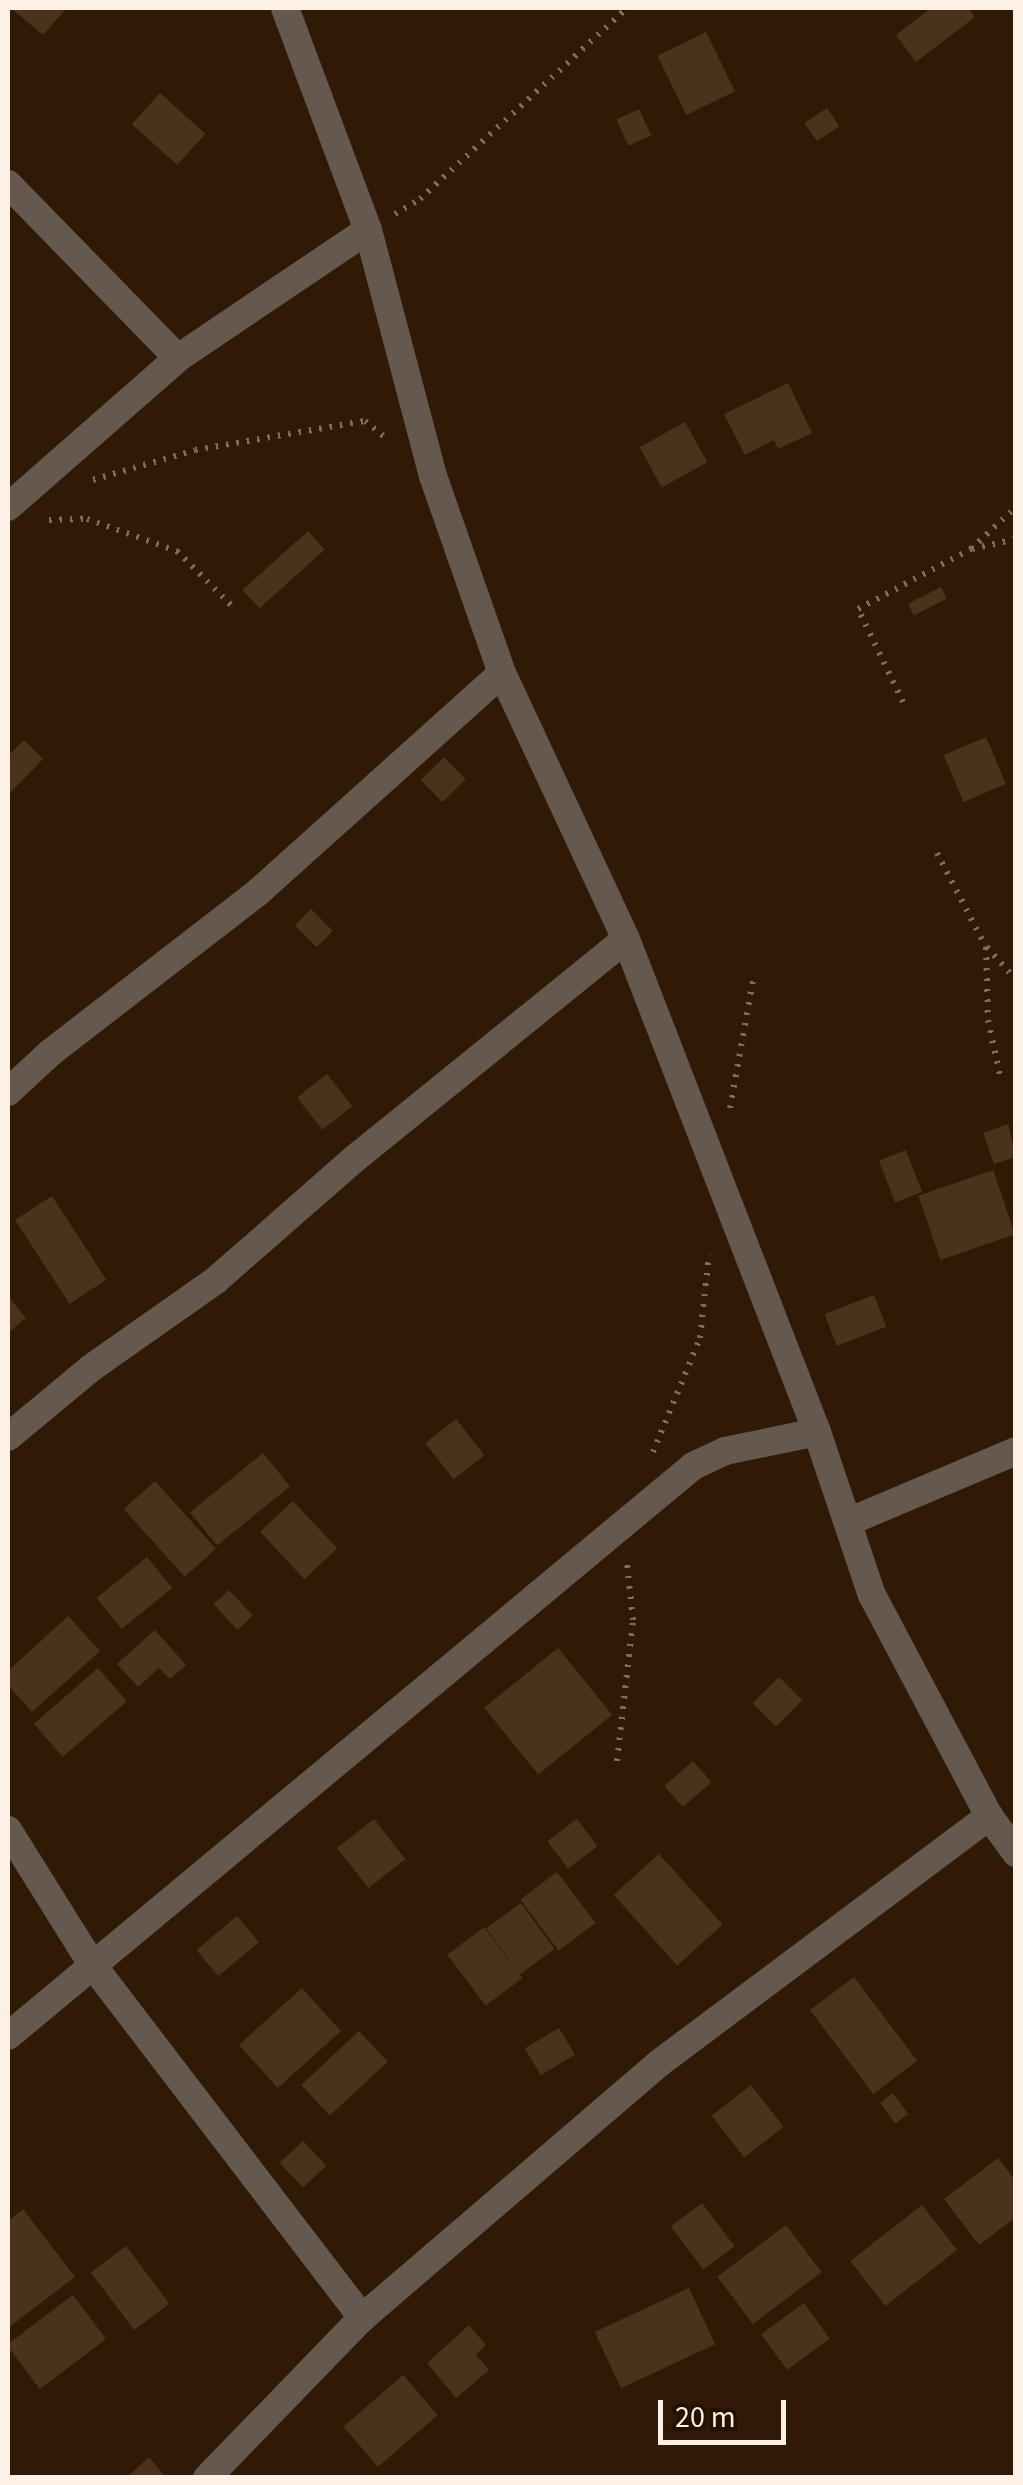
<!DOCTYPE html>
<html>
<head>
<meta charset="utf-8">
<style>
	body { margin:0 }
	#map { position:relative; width:1023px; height:2485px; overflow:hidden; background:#311a05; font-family:"Source Sans 3",sans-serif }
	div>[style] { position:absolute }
	.building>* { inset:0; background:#4a321c; transform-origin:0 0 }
	.path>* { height:6px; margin-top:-3px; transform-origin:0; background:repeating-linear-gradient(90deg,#7f6c5b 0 2.5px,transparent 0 10.5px) }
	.minor>* { height:28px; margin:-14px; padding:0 14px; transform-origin:14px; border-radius:14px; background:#65594f }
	span { translate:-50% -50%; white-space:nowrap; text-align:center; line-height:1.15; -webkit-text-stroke:10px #261100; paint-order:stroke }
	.frame { position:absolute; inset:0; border:10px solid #fdf0e6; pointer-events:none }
	.scale { position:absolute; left:658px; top:2400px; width:128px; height:45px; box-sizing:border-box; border:5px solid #fdf0e6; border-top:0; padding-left:12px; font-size:30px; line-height:35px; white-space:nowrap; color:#fdf0e6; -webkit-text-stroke:8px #261100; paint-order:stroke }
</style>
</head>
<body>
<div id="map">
	<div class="building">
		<i style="clip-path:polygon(11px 8px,67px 8px,43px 35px)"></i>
		<i style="clip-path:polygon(931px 8px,968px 8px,975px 17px,916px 62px,896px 35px)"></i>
		<i style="left:706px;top:32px;width:66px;height:54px;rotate:64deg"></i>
		<i style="left:160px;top:93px;width:61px;height:42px;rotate:42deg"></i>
		<i style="left:827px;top:108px;width:22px;height:27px;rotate:56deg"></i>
		<i style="left:639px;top:109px;width:29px;height:25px;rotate:65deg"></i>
		<i style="clip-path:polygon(788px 383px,812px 433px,778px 449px,774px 440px,745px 455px,724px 414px)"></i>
		<i style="left:685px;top:422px;width:46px;height:52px;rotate:61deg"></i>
		<i style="left:308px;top:531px;width:25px;height:88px;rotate:48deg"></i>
		<i style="left:941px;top:587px;width:13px;height:37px;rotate:63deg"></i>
		<i style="left:986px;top:737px;width:51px;height:46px;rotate:67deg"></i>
		<i style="clip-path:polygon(24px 740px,43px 759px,8px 795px,8px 756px)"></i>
		<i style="left:444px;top:757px;width:31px;height:33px;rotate:45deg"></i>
		<i style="left:311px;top:909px;width:31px;height:23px;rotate:45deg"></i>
		<i style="left:327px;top:1074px;width:41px;height:38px;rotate:52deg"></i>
		<i style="clip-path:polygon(1008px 1124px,1016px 1157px,994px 1164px,983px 1133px)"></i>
		<i style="left:906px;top:1150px;width:45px;height:29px;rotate:69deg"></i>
		<i style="left:993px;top:1170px;width:68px;height:79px;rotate:71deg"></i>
		<i style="left:52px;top:1196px;width:100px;height:44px;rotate:57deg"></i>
		<i style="left:874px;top:1295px;width:34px;height:53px;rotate:69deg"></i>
		<i style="clip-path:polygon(8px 1296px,26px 1318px,8px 1333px)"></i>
		<i style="left:456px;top:1419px;width:46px;height:39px;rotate:52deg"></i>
		<i style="left:263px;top:1453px;width:43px;height:94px;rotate:51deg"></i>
		<i style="left:155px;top:1481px;width:91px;height:42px;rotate:48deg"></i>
		<i style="left:293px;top:1501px;width:65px;height:45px;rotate:47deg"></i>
		<i style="left:147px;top:1557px;width:40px;height:65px;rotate:51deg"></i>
		<i style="left:229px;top:1590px;width:35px;height:21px;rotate:47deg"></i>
		<i style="clip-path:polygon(68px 1616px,100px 1651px,32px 1712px,8px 1685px,8px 1671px)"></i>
		<i style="clip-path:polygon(155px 1630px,186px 1665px,170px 1679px,159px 1668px,138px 1687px,117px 1664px)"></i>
		<i style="left:558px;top:1648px;width:86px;height:95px;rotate:51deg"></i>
		<i style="left:98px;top:1668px;width:44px;height:85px;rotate:49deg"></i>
		<i style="left:779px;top:1677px;width:33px;height:37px;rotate:45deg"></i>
		<i style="left:693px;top:1761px;width:28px;height:38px;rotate:49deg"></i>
		<i style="left:374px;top:1819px;width:51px;height:47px;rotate:52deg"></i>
		<i style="left:577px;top:1819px;width:34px;height:37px;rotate:53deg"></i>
		<i style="left:659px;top:1854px;width:95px;height:61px;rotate:48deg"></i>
		<i style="left:557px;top:1872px;width:64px;height:46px;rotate:53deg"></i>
		<i style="left:521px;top:1903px;width:57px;height:43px;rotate:54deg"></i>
		<i style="left:237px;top:1916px;width:34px;height:53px;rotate:50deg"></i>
		<i style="left:484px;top:1927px;width:64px;height:46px;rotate:53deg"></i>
		<i style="left:854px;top:1977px;width:105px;height:55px;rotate:53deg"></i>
		<i style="left:302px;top:1988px;width:58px;height:85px;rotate:48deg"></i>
		<i style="left:559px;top:2028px;width:31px;height:40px;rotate:59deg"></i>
		<i style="left:359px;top:2031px;width:42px;height:79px;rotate:47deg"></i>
		<i style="left:751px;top:2085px;width:53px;height:50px;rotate:52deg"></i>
		<i style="left:893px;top:2093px;width:26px;height:16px;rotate:54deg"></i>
		<i style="left:303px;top:2141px;width:34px;height:32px;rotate:47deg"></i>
		<i style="clip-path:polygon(998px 2158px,1016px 2181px,1016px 2217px,979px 2245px,944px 2199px)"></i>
		<i style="left:702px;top:2203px;width:54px;height:39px;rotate:53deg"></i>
		<i style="left:922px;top:2205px;width:57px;height:91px;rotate:52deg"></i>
		<i style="clip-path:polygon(23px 2209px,75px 2277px,8px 2328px,8px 2221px)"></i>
		<i style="left:786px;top:2225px;width:59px;height:86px;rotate:53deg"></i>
		<i style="left:126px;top:2246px;width:72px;height:44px;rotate:53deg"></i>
		<i style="left:689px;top:2288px;width:62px;height:104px;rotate:65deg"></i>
		<i style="left:73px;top:2295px;width:55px;height:83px;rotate:53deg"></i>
		<i style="left:804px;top:2303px;width:44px;height:53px;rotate:54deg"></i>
		<i style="clip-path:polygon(469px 2325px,486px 2345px,476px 2355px,489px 2370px,456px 2398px,427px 2363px)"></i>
		<i style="left:403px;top:2375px;width:53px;height:79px;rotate:49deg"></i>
		<i style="clip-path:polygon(149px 2457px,166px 2478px,126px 2478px)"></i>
	</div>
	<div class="path">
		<i style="left:395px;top:214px;width:29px;rotate:-31deg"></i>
		<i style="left:420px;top:199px;width:282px;rotate:-42.7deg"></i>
		<i style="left:93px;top:480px;width:106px;rotate:-16.4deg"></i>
		<i style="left:195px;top:450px;width:172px;rotate:-9.7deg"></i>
		<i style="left:365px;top:421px;width:28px;rotate:39deg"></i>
		<i style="left:49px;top:520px;width:38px;rotate:-2deg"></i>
		<i style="left:87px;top:519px;width:96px;rotate:19.6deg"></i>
		<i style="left:177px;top:551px;width:81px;rotate:45deg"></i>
		<i style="left:972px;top:549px;width:45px;rotate:-12.8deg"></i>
		<i style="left:903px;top:702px;width:103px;rotate:-115.8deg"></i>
		<i style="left:858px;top:609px;width:128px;rotate:-28deg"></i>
		<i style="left:971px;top:549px;width:62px;rotate:-43deg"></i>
		<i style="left:937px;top:853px;width:106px;rotate:62.5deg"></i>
		<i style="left:986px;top:947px;width:73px;rotate:88.4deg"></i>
		<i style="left:988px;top:1020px;width:61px;rotate:77.8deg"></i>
		<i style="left:987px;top:947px;width:44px;rotate:48.7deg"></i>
		<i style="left:730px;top:1108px;width:136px;rotate:-79.8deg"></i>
		<i style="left:653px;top:1452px;width:123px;rotate:-67.6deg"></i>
		<i style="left:700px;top:1338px;width:84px;rotate:-83.9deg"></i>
		<i style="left:617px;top:1761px;width:142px;rotate:-83.5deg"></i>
		<i style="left:633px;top:1620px;width:57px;rotate:-96deg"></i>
	</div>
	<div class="minor">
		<i style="left:285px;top:8px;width:237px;rotate:69.5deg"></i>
		<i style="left:368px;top:230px;width:254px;rotate:75.2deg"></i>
		<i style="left:433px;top:476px;width:209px;rotate:70.7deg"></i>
		<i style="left:502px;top:673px;width:293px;rotate:65deg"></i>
		<i style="left:626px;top:939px;width:529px;rotate:68.82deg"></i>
		<i style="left:817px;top:1432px;width:172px;rotate:71.4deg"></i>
		<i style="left:872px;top:1595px;width:250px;rotate:62.1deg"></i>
		<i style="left:989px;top:1816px;width:46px;rotate:53.9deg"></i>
		<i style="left:8px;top:184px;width:243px;rotate:45.7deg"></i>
		<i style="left:8px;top:507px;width:226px;rotate:-41.2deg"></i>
		<i style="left:178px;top:358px;width:229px;rotate:-34deg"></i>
		<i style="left:8px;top:1092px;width:57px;rotate:-42.9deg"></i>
		<i style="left:50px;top:1053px;width:262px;rotate:-37.7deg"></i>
		<i style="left:257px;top:893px;width:329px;rotate:-41.9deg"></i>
		<i style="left:8px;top:1437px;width:108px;rotate:-39.7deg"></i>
		<i style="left:91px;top:1368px;width:153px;rotate:-35.1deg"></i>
		<i style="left:216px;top:1280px;width:182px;rotate:-41.2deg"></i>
		<i style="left:353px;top:1160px;width:351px;rotate:-39deg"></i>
		<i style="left:848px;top:1522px;width:182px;rotate:-22.9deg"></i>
		<i style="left:8px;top:1830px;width:157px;rotate:58deg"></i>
		<i style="left:91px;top:1963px;width:447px;rotate:52.6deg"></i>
		<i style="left:8px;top:2036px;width:891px;rotate:-39.76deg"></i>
		<i style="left:693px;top:1466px;width:35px;rotate:-25deg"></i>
		<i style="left:725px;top:1451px;width:94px;rotate:-11.7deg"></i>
		<i style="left:207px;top:2478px;width:223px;rotate:-45.9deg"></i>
		<i style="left:362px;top:2318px;width:390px;rotate:-40.6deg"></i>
		<i style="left:658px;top:2064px;width:414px;rotate:-36.8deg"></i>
	</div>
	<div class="frame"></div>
	<div class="scale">20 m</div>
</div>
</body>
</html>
